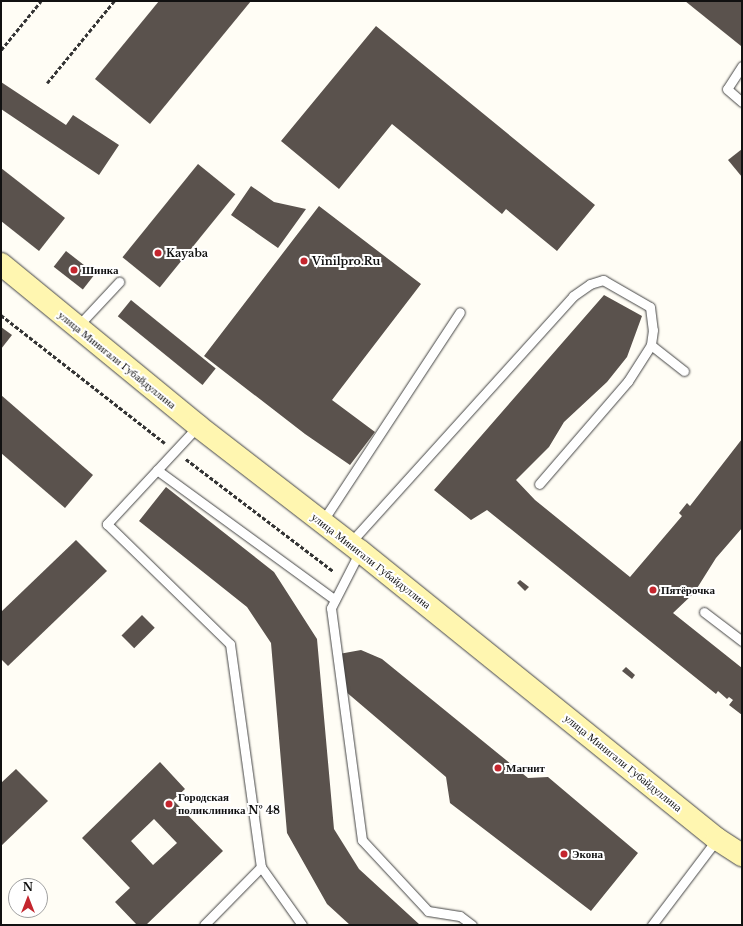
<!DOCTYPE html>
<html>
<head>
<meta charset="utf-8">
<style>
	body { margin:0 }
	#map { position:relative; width:743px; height:926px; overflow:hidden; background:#fffdf5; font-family:"Libre Baskerville",serif }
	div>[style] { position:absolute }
	.building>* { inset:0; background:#5a524d; transform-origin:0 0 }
	.path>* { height:2.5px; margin-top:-1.25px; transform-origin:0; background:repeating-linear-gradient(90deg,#333 0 4px,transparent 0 6px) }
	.roads { filter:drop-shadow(0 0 1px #444) drop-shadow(0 0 1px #444) }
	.service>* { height:9px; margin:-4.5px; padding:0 4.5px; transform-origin:4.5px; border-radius:4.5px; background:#fff }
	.secondary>* { height:22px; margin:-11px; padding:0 11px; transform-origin:11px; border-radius:11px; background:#fff6b0 }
	.dots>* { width:11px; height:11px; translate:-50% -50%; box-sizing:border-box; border:2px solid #fff; border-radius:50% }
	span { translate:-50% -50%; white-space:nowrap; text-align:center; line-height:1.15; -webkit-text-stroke:4px #fff; paint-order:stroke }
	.poi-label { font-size:11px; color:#111; font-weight:700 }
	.left { translate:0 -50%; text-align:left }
	.street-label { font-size:11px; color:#111 }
	.frame { position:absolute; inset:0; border:2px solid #111; pointer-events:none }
	.north { position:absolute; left:8px; top:878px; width:40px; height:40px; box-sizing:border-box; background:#fff; border:1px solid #a0a0a0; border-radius:50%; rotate:0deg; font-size:11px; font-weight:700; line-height:16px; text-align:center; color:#111 }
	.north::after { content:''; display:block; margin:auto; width:14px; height:18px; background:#c4262e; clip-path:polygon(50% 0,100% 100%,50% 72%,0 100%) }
</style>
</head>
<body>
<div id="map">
	<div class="building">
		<i style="clip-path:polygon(159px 1px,251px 1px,150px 124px,95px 79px)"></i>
		<i style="clip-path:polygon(685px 1px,742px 1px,742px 45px,741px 46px)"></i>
		<i style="clip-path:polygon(376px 26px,595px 205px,557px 251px,506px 209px,502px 214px,392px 124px,339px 189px,281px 141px)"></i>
		<i style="clip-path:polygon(1px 82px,66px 125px,73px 115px,119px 145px,99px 175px,1px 109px)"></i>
		<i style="clip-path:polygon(742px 149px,742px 177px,728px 160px)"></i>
		<i style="left:198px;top:164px;width:48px;height:120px;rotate:39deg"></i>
		<i style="clip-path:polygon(1px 168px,65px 218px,39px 251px,1px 221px)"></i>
		<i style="clip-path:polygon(251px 186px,274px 202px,306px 209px,278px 248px,231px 215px)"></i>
		<i style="clip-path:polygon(319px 206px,421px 284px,332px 400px,375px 432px,350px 465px,305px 434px,204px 356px)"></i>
		<i style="left:66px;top:251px;width:37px;height:20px;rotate:38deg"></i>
		<i style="clip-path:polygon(604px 295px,642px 316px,627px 357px,607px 382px,564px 422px,549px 447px,516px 480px,535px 500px,630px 577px,682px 516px,679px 513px,687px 503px,690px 506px,742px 439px,742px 528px,716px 558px,694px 593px,673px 613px,742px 668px,742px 715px,729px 705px,733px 700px,729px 697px,727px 699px,718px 691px,716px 694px,487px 510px,471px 520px,434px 490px)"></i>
		<i style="left:131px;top:300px;width:109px;height:21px;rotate:39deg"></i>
		<i style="clip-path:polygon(1px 327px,12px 335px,1px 349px)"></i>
		<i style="clip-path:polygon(1px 395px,93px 475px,65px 508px,1px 453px)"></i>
		<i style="clip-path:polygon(166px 487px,274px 572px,317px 639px,334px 829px,359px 869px,420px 925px,350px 925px,327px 904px,287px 833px,271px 643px,247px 607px,139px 521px)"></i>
		<i style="clip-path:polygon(76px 540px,107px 571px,8px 666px,1px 659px,1px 612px)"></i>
		<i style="clip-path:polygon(520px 580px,529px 587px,525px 591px,517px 583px)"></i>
		<i style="left:142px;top:615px;width:18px;height:29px;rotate:45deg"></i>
		<i style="clip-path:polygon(361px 650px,382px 659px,528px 778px,548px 777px,638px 853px,591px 911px,450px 803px,446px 777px,345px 691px,339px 654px)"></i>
		<i style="clip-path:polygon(626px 667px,635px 675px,632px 679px,622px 671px)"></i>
		<i style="clip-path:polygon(evenodd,160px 762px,185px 789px,173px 800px,223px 851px,146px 925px,137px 925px,115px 902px,130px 888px,82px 838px,160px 762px,154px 819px,177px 843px,153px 865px,131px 841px,154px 819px)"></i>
		<i style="clip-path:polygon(16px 769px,48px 801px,1px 846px,1px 783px)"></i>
	</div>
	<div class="path">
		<i style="left:1px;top:50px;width:63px;rotate:-50.8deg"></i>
		<i style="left:47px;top:83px;width:106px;rotate:-50.7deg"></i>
		<i style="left:1px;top:315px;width:208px;rotate:38deg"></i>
		<i style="left:186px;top:459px;width:185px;rotate:37.3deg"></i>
	</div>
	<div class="roads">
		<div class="service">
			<i style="left:742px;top:66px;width:27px;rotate:123deg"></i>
			<i style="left:727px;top:89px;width:20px;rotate:41deg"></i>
			<i style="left:77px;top:327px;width:62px;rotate:-47deg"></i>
			<i style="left:651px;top:345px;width:42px;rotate:38.2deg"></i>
			<i style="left:198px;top:426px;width:134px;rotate:132.9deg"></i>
			<i style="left:107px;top:524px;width:172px;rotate:44.3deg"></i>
			<i style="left:230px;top:644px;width:225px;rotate:82.1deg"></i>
			<i style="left:261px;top:867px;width:81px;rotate:134.5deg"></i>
			<i style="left:157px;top:470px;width:220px;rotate:36.1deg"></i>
			<i style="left:322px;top:522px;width:251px;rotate:-56.7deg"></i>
			<i style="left:350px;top:543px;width:333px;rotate:-47.9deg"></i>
			<i style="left:573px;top:296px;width:21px;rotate:-35deg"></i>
			<i style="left:590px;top:284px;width:14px;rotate:-17deg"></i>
			<i style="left:603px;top:280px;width:54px;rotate:29.9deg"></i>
			<i style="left:650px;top:307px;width:23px;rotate:83deg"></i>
			<i style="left:653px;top:330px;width:15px;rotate:98deg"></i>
			<i style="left:651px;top:345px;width:43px;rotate:122.6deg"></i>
			<i style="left:628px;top:381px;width:136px;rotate:130.8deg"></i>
			<i style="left:360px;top:551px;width:64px;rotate:117deg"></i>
			<i style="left:331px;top:608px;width:234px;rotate:82.4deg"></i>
			<i style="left:362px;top:840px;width:97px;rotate:47.1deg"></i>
			<i style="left:428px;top:911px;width:32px;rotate:9deg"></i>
			<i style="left:460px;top:916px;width:15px;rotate:37deg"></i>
			<i style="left:704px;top:612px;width:48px;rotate:37.3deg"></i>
			<i style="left:261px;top:867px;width:71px;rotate:54.7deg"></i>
			<i style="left:652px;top:925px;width:108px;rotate:-52.9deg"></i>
		</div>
		<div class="secondary">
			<i style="left:1px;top:264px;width:255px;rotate:39.4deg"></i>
			<i style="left:198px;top:426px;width:205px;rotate:37.7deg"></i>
			<i style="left:360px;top:551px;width:459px;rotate:38.9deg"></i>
			<i style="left:717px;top:839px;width:30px;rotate:33deg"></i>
		</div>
	</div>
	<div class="dots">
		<i style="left:158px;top:253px;background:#c4262e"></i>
		<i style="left:304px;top:261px;background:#c4262e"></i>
		<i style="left:74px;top:270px;background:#c4262e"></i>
		<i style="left:653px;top:590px;background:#c4262e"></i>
		<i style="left:498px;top:768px;background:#c4262e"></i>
		<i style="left:169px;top:804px;background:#c4262e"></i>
		<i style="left:564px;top:854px;background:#c4262e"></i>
	</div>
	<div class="poi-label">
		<span class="left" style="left:166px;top:253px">Kayaba</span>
		<span class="left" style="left:312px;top:261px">Vinilpro.Ru</span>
		<span class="left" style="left:82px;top:270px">Шинка</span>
		<span class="left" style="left:661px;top:590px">Пятёрочка</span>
		<span class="left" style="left:506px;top:768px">Магнит</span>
		<span class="left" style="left:178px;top:804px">Городская<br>поликлиника № 48</span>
		<span class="left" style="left:572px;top:854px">Экона</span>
	</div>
	<div class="street-label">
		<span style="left:117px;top:360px;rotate:39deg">улица Минигали Губайдуллина</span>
		<span style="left:371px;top:561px;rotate:38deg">улица Минигали Губайдуллина</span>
		<span style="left:623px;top:763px;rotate:39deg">улица Минигали Губайдуллина</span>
	</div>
	<div class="frame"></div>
	<div class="north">N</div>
</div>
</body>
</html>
